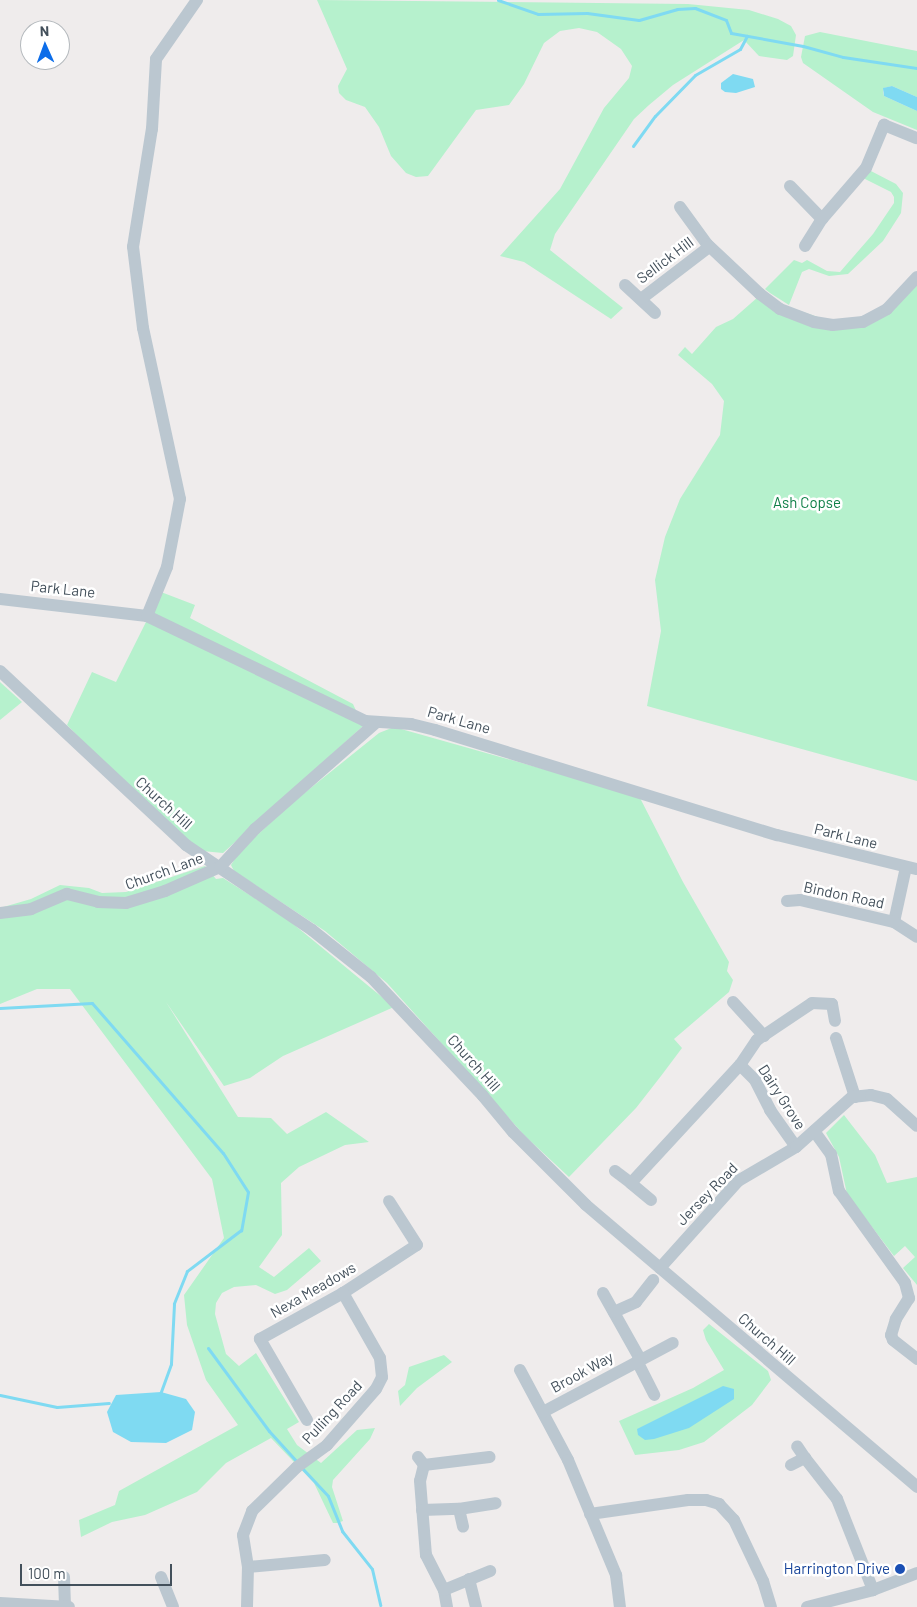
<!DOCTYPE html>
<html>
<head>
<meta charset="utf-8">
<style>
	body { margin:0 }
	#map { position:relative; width:917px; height:1607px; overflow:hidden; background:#efecec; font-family:Barlow,sans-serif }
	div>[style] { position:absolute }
	.green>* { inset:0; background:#b6f1cd }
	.water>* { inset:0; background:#7fdaf2 }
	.stream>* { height:3px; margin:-1.5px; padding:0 1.5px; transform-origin:1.5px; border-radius:1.5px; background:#7fdaf2 }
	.minor>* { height:12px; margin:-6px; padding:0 6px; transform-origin:6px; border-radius:6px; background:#bbc7d0 }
	.dots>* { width:14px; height:14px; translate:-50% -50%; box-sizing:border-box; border:2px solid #fff; border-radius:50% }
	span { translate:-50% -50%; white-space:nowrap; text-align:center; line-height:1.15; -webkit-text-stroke:5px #fff; paint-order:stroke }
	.street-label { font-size:15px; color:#43505b }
	.park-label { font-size:15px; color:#108048 }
	.transit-label { font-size:15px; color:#164399 }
	.right { translate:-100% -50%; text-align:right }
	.north { position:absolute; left:20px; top:20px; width:50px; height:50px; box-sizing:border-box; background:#fff; border:1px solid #b4b9bd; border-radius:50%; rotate:358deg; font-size:14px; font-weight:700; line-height:20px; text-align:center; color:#43505b }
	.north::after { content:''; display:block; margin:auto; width:18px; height:22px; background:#0c6de9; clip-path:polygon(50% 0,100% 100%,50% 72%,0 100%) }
	.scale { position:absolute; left:20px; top:1564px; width:152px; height:22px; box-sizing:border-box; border:2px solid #43505b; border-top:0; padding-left:6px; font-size:15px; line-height:18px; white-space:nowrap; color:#43505b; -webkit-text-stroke:4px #fff; paint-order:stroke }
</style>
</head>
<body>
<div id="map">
	<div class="green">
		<i style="clip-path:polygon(317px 0,688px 4px,749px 10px,778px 19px,791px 26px,796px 35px,793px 56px,787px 60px,759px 56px,744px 40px,673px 85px,649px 105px,634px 119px,555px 234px,550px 250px,623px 308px,611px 319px,524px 262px,500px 256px,560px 189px,604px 108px,629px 78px,632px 66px,621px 49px,597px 32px,579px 28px,560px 31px,544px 43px,524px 84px,509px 105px,476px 110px,428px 176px,416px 177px,406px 173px,391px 156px,379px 127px,365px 107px,346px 100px,339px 93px,338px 86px,347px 69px)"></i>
		<i style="clip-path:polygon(820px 32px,917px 51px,917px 97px,892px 86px,884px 88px,883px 92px,884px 96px,917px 111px,917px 130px,873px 112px,803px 63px,801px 57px,805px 36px)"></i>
		<i style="clip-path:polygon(869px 170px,896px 184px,903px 193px,901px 213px,883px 241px,848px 274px,829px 276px,809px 269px,802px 272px,789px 305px,770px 293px,765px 289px,794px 260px,802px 263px,807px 260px,827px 271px,840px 272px,873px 234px,894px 203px,894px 197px,891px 192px,863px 178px)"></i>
		<i style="clip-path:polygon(917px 283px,917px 781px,647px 706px,661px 631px,655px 580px,665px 537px,680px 499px,720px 435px,724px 401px,712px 384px,678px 355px,685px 347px,692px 354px,716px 327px,733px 319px,758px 297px,851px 328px)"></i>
		<i style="clip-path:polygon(161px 592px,195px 605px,190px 618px,353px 704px,363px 726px,223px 853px,202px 851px,147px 807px,67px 725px,92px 672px,116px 682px)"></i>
		<i style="clip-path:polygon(0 682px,22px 702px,0 720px)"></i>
		<i style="clip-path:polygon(394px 727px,639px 796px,683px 882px,729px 962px,727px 971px,733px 980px,729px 992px,674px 1039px,682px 1048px,661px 1076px,636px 1108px,569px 1177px,525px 1136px,387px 983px,325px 931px,234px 871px,231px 865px,240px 851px,292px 803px,379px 733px)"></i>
		<i style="clip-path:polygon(205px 866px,216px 879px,223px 878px,286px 918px,394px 1007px,283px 1056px,250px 1078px,224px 1086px,166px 1002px,238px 1117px,271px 1118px,287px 1134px,326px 1112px,369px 1142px,345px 1145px,299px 1167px,281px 1183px,282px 1235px,259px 1267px,274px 1277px,309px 1248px,321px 1261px,287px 1290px,275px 1294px,256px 1285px,234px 1287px,222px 1293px,216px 1303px,215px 1314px,226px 1354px,239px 1366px,256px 1353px,299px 1422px,287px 1429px,297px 1445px,321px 1463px,357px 1430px,375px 1428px,370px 1439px,333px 1480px,332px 1487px,343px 1521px,337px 1523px,333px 1523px,314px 1483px,271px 1438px,226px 1463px,197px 1492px,145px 1515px,112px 1522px,81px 1537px,79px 1520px,115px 1505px,119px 1491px,238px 1425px,206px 1380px,187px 1325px,184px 1295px,224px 1238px,212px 1179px,70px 989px,37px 989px,0 1004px,0 908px,31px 899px,60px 885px,89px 888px,102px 893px,126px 892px)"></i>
		<i style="clip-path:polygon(844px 1115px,875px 1155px,887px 1183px,917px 1177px,917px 1285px,903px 1268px,915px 1257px,905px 1246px,894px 1256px,847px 1194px,839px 1157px,826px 1133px)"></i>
		<i style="clip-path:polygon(709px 1324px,768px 1371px,771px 1380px,752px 1405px,704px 1442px,679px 1450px,635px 1455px,619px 1421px,693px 1388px,724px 1370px,706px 1340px,703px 1330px)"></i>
		<i style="clip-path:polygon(444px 1355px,452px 1362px,417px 1388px,400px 1406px,398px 1391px,405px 1385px,409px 1367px)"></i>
	</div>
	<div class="water">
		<i style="clip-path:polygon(733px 74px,753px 79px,755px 87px,736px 93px,725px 92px,721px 89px,721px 83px)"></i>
		<i style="clip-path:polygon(892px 86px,917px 97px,917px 111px,884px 96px,883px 88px)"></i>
		<i style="clip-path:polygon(723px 1386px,734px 1389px,734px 1399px,689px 1428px,654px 1439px,645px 1440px,638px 1435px,637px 1429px)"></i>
		<i style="clip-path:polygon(161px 1392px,186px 1399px,195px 1412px,192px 1430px,166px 1443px,131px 1442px,113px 1432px,107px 1412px,116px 1395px)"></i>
	</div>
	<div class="stream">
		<i style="left:498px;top:0;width:42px;rotate:19.3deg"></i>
		<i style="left:538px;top:14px;width:49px;rotate:-1.2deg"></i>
		<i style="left:587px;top:13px;width:52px;rotate:7.7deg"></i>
		<i style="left:639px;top:20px;width:40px;rotate:-16deg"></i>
		<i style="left:677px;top:9px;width:18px;rotate:-3deg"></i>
		<i style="left:695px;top:8px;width:33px;rotate:21deg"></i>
		<i style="left:726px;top:20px;width:14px;rotate:69deg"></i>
		<i style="left:731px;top:33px;width:73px;rotate:10.2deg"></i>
		<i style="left:803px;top:46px;width:41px;rotate:15.4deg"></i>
		<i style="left:843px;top:57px;width:75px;rotate:8.5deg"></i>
		<i style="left:633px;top:146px;width:37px;rotate:-54deg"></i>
		<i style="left:655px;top:116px;width:57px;rotate:-45.7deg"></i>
		<i style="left:695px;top:75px;width:52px;rotate:-30deg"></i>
		<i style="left:740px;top:49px;width:15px;rotate:-62deg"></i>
		<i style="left:0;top:1008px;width:92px;rotate:-3.1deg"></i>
		<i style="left:92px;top:1003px;width:199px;rotate:48.9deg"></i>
		<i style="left:223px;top:1153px;width:46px;rotate:57.3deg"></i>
		<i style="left:248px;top:1192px;width:39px;rotate:100deg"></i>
		<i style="left:241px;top:1230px;width:68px;rotate:142.8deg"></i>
		<i style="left:187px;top:1271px;width:35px;rotate:112deg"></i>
		<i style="left:174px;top:1304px;width:60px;rotate:92.9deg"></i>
		<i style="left:171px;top:1364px;width:30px;rotate:110deg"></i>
		<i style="left:208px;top:1348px;width:103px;rotate:53.7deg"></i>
		<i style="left:269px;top:1431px;width:43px;rotate:47.8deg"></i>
		<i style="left:0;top:1395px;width:58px;rotate:11.9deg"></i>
		<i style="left:57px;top:1407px;width:52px;rotate:-4.4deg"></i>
		<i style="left:302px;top:1468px;width:38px;rotate:47deg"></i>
		<i style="left:328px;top:1496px;width:38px;rotate:68deg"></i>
		<i style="left:342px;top:1531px;width:48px;rotate:51.7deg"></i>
		<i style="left:372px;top:1569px;width:37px;rotate:77deg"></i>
	</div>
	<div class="minor">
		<i style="left:790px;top:186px;width:46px;rotate:45.9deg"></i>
		<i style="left:680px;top:207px;width:46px;rotate:53.9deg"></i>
		<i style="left:707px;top:244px;width:73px;rotate:43.3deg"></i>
		<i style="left:760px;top:294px;width:25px;rotate:37deg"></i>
		<i style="left:780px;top:309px;width:36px;rotate:21deg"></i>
		<i style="left:814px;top:322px;width:19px;rotate:9deg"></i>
		<i style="left:833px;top:325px;width:30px;rotate:-6deg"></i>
		<i style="left:863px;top:322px;width:27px;rotate:-28deg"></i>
		<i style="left:887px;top:309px;width:44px;rotate:-46.8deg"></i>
		<i style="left:805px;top:246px;width:32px;rotate:-58deg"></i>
		<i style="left:822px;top:219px;width:67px;rotate:-49.2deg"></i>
		<i style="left:866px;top:168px;width:47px;rotate:-67.3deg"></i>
		<i style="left:884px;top:125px;width:35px;rotate:22deg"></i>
		<i style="left:625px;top:285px;width:41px;rotate:43deg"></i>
		<i style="left:641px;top:299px;width:86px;rotate:-37.4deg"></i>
		<i style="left:0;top:599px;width:148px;rotate:6.6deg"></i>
		<i style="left:147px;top:616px;width:242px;rotate:25.7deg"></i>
		<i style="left:365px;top:721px;width:46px;rotate:3.7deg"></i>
		<i style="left:411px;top:724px;width:25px;rotate:14deg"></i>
		<i style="left:435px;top:730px;width:358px;rotate:17.1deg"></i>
		<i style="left:777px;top:835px;width:144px;rotate:13.7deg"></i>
		<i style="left:147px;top:616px;width:53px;rotate:-67.8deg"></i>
		<i style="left:167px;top:567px;width:69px;rotate:-79.2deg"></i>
		<i style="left:180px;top:499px;width:175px;rotate:-102.2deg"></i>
		<i style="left:143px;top:328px;width:82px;rotate:-97deg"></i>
		<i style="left:133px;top:247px;width:120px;rotate:-80.9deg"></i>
		<i style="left:152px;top:129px;width:70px;rotate:-86.7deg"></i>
		<i style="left:156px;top:59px;width:72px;rotate:-55.2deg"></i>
		<i style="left:0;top:671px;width:255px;rotate:43.1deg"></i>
		<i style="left:186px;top:845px;width:152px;rotate:34deg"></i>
		<i style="left:312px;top:930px;width:75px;rotate:38.5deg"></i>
		<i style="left:371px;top:977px;width:163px;rotate:46.7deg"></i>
		<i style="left:483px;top:1096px;width:47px;rotate:50.2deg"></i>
		<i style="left:513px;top:1132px;width:103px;rotate:45deg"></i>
		<i style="left:586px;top:1205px;width:435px;rotate:40.4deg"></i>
		<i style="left:906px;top:867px;width:56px;rotate:102.3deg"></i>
		<i style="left:894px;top:922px;width:27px;rotate:33deg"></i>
		<i style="left:787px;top:901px;width:13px;rotate:-4deg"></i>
		<i style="left:800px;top:900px;width:97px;rotate:13.2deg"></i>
		<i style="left:0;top:913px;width:31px;rotate:-7deg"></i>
		<i style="left:31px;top:909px;width:39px;rotate:-23deg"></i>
		<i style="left:67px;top:894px;width:32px;rotate:14deg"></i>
		<i style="left:98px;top:902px;width:28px;rotate:2deg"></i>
		<i style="left:126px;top:903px;width:41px;rotate:-17.1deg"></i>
		<i style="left:165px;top:891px;width:60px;rotate:-23.6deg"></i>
		<i style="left:220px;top:867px;width:52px;rotate:-47.4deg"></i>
		<i style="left:255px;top:829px;width:162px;rotate:-41.3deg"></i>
		<i style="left:733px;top:1002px;width:46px;rotate:47.6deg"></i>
		<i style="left:836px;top:1038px;width:62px;rotate:72.1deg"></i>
		<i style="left:740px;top:1065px;width:21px;rotate:45deg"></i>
		<i style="left:755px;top:1080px;width:34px;rotate:63deg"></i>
		<i style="left:770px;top:1110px;width:45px;rotate:54.9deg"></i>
		<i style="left:814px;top:1131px;width:29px;rotate:54deg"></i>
		<i style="left:831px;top:1154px;width:38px;rotate:78deg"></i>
		<i style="left:839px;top:1191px;width:113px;rotate:54.3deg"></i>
		<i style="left:905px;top:1283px;width:16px;rotate:75deg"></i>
		<i style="left:909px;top:1298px;width:25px;rotate:122deg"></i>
		<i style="left:896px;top:1319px;width:17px;rotate:107deg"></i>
		<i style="left:891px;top:1335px;width:5px;rotate:68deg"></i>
		<i style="left:893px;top:1340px;width:31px;rotate:38deg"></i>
		<i style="left:615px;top:1171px;width:20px;rotate:37deg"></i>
		<i style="left:651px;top:1200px;width:26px;rotate:-140deg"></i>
		<i style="left:631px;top:1183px;width:161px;rotate:-47.3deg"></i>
		<i style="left:740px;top:1065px;width:30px;rotate:-56deg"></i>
		<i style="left:757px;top:1040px;width:66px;rotate:-33.9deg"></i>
		<i style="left:812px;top:1003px;width:20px;rotate:3deg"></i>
		<i style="left:832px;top:1004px;width:17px;rotate:80deg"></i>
		<i style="left:660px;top:1268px;width:117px;rotate:-48.1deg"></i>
		<i style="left:738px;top:1181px;width:67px;rotate:-30.4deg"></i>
		<i style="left:796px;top:1147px;width:75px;rotate:-41.8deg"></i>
		<i style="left:852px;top:1097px;width:19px;rotate:-6deg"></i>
		<i style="left:871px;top:1095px;width:16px;rotate:14deg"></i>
		<i style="left:887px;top:1099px;width:40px;rotate:42deg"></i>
		<i style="left:603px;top:1293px;width:76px;rotate:60.7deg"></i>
		<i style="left:614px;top:1312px;width:24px;rotate:-24deg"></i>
		<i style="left:636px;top:1302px;width:28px;rotate:-52deg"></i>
		<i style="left:637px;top:1361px;width:38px;rotate:63deg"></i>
		<i style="left:520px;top:1370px;width:102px;rotate:61.9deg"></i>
		<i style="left:568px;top:1460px;width:125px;rotate:67.3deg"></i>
		<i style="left:616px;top:1575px;width:32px;rotate:83deg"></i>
		<i style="left:543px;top:1412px;width:147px;rotate:-28deg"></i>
		<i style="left:307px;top:1420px;width:94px;rotate:-120.1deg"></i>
		<i style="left:260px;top:1339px;width:95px;rotate:-29deg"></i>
		<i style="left:343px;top:1293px;width:88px;rotate:-33deg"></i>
		<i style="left:417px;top:1245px;width:52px;rotate:-122.5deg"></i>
		<i style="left:418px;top:1457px;width:10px;rotate:53deg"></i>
		<i style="left:424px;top:1465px;width:16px;rotate:104deg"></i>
		<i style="left:420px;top:1481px;width:74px;rotate:85.4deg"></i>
		<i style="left:426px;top:1555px;width:39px;rotate:63deg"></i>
		<i style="left:444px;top:1590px;width:17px;rotate:80deg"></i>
		<i style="left:805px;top:1458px;width:52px;rotate:52deg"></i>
		<i style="left:837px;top:1499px;width:98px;rotate:68.4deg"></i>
		<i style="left:424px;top:1465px;width:66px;rotate:-6.9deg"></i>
		<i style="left:791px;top:1465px;width:16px;rotate:-27deg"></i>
		<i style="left:805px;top:1458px;width:14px;rotate:-124deg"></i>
		<i style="left:459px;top:1509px;width:18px;rotate:77deg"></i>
		<i style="left:422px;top:1510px;width:37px;rotate:-2deg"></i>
		<i style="left:459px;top:1509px;width:37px;rotate:-9deg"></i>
		<i style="left:590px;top:1514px;width:99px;rotate:-8.1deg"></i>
		<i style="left:688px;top:1500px;width:18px"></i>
		<i style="left:706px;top:1500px;width:14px;rotate:17deg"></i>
		<i style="left:719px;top:1504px;width:22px;rotate:47deg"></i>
		<i style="left:734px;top:1520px;width:68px;rotate:64.6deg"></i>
		<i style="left:763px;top:1581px;width:27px;rotate:73deg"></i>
		<i style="left:248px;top:1567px;width:77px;rotate:-5.2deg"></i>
		<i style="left:64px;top:1577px;width:29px;rotate:88deg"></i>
		<i style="left:161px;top:1577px;width:32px;rotate:68deg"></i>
		<i style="left:469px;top:1579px;width:29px;rotate:76deg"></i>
		<i style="left:444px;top:1590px;width:50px;rotate:-22.4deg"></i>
		<i style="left:0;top:1603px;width:69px;rotate:3.3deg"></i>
		<i style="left:247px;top:1607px;width:40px;rotate:-88.6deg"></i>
		<i style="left:248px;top:1567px;width:32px;rotate:-99deg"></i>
		<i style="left:243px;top:1535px;width:26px;rotate:-69deg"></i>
		<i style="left:252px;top:1511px;width:63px;rotate:-44.4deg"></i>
		<i style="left:297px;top:1467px;width:37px;rotate:-36deg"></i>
		<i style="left:327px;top:1445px;width:74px;rotate:-48.8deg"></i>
		<i style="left:376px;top:1389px;width:13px;rotate:-63deg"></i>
		<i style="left:382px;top:1377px;width:19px;rotate:-96deg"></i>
		<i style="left:380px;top:1358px;width:75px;rotate:-119.6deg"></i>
		<i style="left:807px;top:1607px;width:68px;rotate:-14.4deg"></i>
		<i style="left:873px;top:1590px;width:47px;rotate:-21.1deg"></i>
	</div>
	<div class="dots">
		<i style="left:900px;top:1569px;background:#1a4fb4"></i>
	</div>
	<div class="street-label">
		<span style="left:665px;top:260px;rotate:-37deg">Sellick Hill</span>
		<span style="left:63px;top:589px;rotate:6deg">Park Lane</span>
		<span style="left:459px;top:720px;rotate:16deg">Park Lane</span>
		<span style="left:164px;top:803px;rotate:42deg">Church Hill</span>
		<span style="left:846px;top:836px;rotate:14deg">Park Lane</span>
		<span style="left:164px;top:871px;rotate:-20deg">Church Lane</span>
		<span style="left:844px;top:895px;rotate:12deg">Bindon Road</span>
		<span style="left:474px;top:1063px;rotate:48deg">Church Hill</span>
		<span style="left:782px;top:1097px;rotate:57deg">Dairy Grove</span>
		<span style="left:707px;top:1194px;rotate:-46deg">Jersey Road</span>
		<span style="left:313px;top:1290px;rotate:-30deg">Nexa Meadows</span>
		<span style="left:767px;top:1339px;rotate:41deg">Church Hill</span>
		<span style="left:582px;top:1372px;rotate:-29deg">Brook Way</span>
		<span style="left:332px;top:1412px;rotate:-47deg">Pulling Road</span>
	</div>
	<div class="park-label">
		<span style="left:807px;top:503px">Ash Copse</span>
	</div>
	<div class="transit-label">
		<span class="right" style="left:890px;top:1569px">Harrington Drive</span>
	</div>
	<div class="north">N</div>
	<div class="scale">100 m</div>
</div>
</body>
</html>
